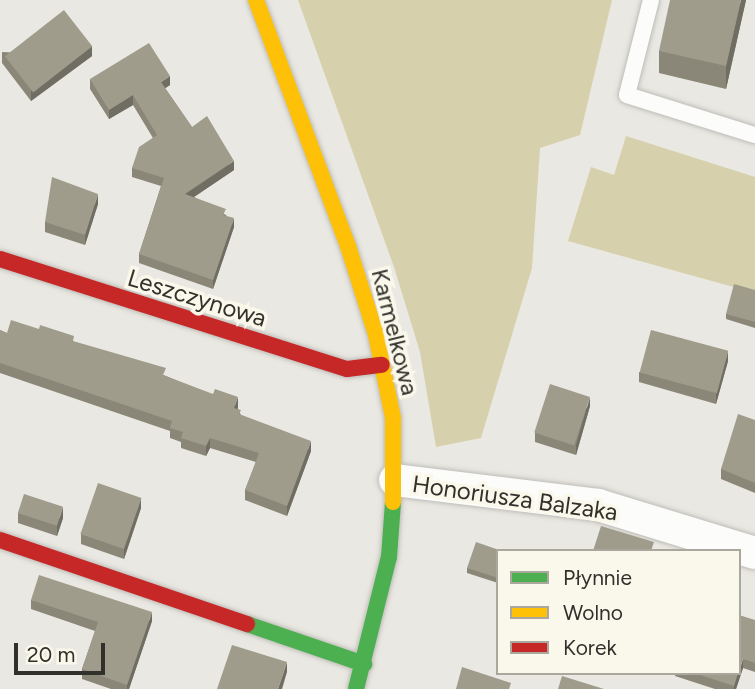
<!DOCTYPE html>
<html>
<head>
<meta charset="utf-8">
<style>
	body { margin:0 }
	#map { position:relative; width:755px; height:689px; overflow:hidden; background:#eae8e2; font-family:Figtree,sans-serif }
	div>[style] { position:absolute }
	.green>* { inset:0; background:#d7d0ac }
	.roads { filter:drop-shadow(0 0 2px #bebdb8) drop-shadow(0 0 2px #bebdb8) }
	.lane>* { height:16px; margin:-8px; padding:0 8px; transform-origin:8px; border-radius:8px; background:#fcfcfb }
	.street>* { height:32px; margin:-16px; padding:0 16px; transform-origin:16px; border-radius:16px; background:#fcfcfb }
	.fast>* { height:16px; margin:-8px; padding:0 8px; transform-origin:8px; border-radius:8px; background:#4caf50 }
	.slow>* { height:16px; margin:-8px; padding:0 8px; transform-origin:8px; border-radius:8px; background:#ffc107 }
	.jam>* { height:16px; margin:-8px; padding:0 8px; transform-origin:8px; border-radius:8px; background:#c62828 }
	.wall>* { inset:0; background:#8a8678 }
	.shaded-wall>* { inset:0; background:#706d62 }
	.building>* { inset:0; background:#a09c8c; transform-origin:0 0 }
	span { translate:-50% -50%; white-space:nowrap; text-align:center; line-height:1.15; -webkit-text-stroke:7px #faf8eb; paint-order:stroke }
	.street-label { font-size:24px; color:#31302b }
	.legend { position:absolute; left:496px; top:549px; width:245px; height:126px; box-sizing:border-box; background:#faf8eb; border:2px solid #aaa89e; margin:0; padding:9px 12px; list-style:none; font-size:21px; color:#31302b }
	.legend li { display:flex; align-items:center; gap:14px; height:35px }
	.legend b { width:35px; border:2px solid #aaa89e }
	.scale { position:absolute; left:14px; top:643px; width:91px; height:32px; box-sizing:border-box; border:4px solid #31302b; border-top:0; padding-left:9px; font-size:21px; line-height:24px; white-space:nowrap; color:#31302b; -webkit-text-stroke:5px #faf8eb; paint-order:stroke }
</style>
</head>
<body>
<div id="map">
	<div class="green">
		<i style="clip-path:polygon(298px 0,612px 0,580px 135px,540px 148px,532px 268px,481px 438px,436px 447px,420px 352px,394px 267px)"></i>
		<i style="clip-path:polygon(626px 136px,755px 177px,755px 293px,568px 241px,591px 167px,614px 175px)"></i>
	</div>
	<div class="roads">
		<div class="lane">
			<i style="left:651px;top:0;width:98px;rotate:104.2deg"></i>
			<i style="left:627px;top:95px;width:134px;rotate:17.4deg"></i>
		</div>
		<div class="street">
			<i style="left:395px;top:480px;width:205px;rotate:7deg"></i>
			<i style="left:598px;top:505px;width:164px;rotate:17deg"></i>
		</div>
		<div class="fast">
			<i style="left:247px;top:624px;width:124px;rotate:18.9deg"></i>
			<i style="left:356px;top:689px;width:136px;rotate:-76deg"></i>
			<i style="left:389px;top:557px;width:55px;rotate:-85.8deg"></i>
		</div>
		<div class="slow">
			<i style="left:256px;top:0;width:263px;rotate:69.5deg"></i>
			<i style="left:348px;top:246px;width:93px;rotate:72.5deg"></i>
			<i style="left:376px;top:335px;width:85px;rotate:78.4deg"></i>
			<i style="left:393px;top:418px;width:84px;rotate:90deg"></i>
		</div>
		<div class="jam">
			<i style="left:0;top:259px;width:364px;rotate:17.6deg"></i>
			<i style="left:347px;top:369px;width:35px;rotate:-7deg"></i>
			<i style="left:0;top:540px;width:261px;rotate:18.8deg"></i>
		</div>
	</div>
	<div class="wall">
		<i style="clip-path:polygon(746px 0,726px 89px,659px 73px,659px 51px)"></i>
		<i style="clip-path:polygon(2px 52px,92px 56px,31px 101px,2px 63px)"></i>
		<i style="clip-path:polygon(90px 79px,170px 85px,165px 88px,192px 127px,234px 170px,194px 197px,226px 215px,234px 227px,213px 289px,139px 263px,139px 254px,161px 186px,132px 177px,132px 168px,153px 138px,133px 105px,109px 119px,90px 89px)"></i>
		<i style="clip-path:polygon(98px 204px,85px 245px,45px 232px,45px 222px)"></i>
		<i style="clip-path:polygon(755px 290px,755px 328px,726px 319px,726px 314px)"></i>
		<i style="clip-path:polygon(0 330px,7px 333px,74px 342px,166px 376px,238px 407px,238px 409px,241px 415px,311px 451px,287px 516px,245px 500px,245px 490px,256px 462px,210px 448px,206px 456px,181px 448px,181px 442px,170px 438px,170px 431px,0 373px)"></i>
		<i style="clip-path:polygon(728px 361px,716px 404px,639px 382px,639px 372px)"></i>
		<i style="clip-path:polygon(590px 406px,576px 455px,535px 442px,535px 433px)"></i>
		<i style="clip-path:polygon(755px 420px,755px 493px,721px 479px,721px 469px)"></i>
		<i style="clip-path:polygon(141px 508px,124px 559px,81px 544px,81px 534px)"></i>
		<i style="clip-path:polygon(18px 513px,63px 518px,57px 536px,18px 523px)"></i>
		<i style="clip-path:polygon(498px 551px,498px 583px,467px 573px,467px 568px)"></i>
		<i style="clip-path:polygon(31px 600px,152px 621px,129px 689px,111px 689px,82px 679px,82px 669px,95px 631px,31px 609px)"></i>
		<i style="clip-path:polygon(755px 620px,755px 672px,743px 668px,736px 689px,715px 689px,675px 676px,675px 673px,739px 673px)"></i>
	</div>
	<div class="shaded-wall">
		<i style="clip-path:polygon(741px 0,746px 0,726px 89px,726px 66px)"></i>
		<i style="clip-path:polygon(92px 46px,92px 56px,31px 101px,31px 91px)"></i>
		<i style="clip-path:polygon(170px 76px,170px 85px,161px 91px,161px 82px)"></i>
		<i style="clip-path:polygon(133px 95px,133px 105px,109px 119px,109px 110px)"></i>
		<i style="clip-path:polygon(234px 161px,234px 170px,185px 203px,185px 194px)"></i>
		<i style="clip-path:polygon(98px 194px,98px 204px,85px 245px,85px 235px)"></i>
		<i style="clip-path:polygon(234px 218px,234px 227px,213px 289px,213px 280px)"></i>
		<i style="clip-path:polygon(728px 351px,728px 361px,716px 404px,716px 394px)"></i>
		<i style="clip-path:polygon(238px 397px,238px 407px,234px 418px,234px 408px)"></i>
		<i style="clip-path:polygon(590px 397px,590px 406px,576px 455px,576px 445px)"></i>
		<i style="clip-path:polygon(210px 438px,210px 448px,206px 456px,206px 446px)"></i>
		<i style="clip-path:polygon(311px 441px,311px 451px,287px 516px,287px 506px)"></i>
		<i style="clip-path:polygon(141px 498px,141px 508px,124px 559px,124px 549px)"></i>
		<i style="clip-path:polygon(63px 507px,63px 518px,57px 536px,57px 526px)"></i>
		<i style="clip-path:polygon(152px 612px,152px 621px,129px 689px,127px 689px,127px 685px)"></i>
		<i style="clip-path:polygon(743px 659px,743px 668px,736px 689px,734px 689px,734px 686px,738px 673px,739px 673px)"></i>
		<i style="clip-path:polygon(287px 662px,287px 672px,282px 689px,278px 689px)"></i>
	</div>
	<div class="building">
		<i style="clip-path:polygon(670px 0,741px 0,726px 66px,659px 51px)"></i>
		<i style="left:64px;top:10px;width:46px;height:75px;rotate:52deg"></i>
		<i style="clip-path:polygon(149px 43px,170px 76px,161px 82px,192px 127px,207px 116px,234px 161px,185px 194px,226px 209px,223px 215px,234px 218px,213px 280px,139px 254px,164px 178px,132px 168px,139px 147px,157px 135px,133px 95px,109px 110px,90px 79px)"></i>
		<i style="clip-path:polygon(52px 177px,98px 194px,85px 235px,45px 222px)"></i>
		<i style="clip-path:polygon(734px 284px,755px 290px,755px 322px,726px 314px)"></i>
		<i style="clip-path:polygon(11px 320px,39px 329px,40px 325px,74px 336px,73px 341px,166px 368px,163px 375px,213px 394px,215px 389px,238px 397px,234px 408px,241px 410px,239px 414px,311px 441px,287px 506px,245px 490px,259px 453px,210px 438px,206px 446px,181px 438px,183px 432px,170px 428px,172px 421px,0 363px,0 330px,7px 333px)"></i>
		<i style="left:651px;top:330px;width:80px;height:44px;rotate:15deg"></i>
		<i style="left:550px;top:384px;width:42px;height:51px;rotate:18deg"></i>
		<i style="clip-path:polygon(738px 414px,755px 420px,755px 483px,721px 469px)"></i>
		<i style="left:98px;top:483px;width:46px;height:54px;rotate:19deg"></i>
		<i style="left:24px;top:494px;width:41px;height:20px;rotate:18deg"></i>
		<i style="clip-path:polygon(601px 526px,654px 542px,651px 551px,593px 551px)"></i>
		<i style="clip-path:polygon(476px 542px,502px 551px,498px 551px,498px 578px,467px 568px)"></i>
		<i style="clip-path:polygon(39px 575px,152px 612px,127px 685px,82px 669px,98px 622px,31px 600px)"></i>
		<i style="clip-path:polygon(739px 615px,755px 620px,755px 663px,743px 659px,739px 670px)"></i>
		<i style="clip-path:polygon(232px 645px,287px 662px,278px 689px,217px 689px)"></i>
		<i style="clip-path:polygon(462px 667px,511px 683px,509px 689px,456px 689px)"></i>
		<i style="clip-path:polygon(694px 673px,738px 673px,734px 686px)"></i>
		<i style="clip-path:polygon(562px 676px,604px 689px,558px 689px)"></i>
	</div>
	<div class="street-label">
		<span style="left:197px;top:298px;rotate:17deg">Leszczynowa</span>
		<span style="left:395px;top:332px;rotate:76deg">Karmelkowa</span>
		<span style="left:515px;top:498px;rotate:8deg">Honoriusza Balzaka</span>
	</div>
	<ul class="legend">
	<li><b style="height:9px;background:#4caf50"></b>Płynnie</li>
	<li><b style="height:9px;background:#ffc107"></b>Wolno</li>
	<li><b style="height:9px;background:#c62828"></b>Korek</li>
	</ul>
	<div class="scale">20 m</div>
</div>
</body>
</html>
